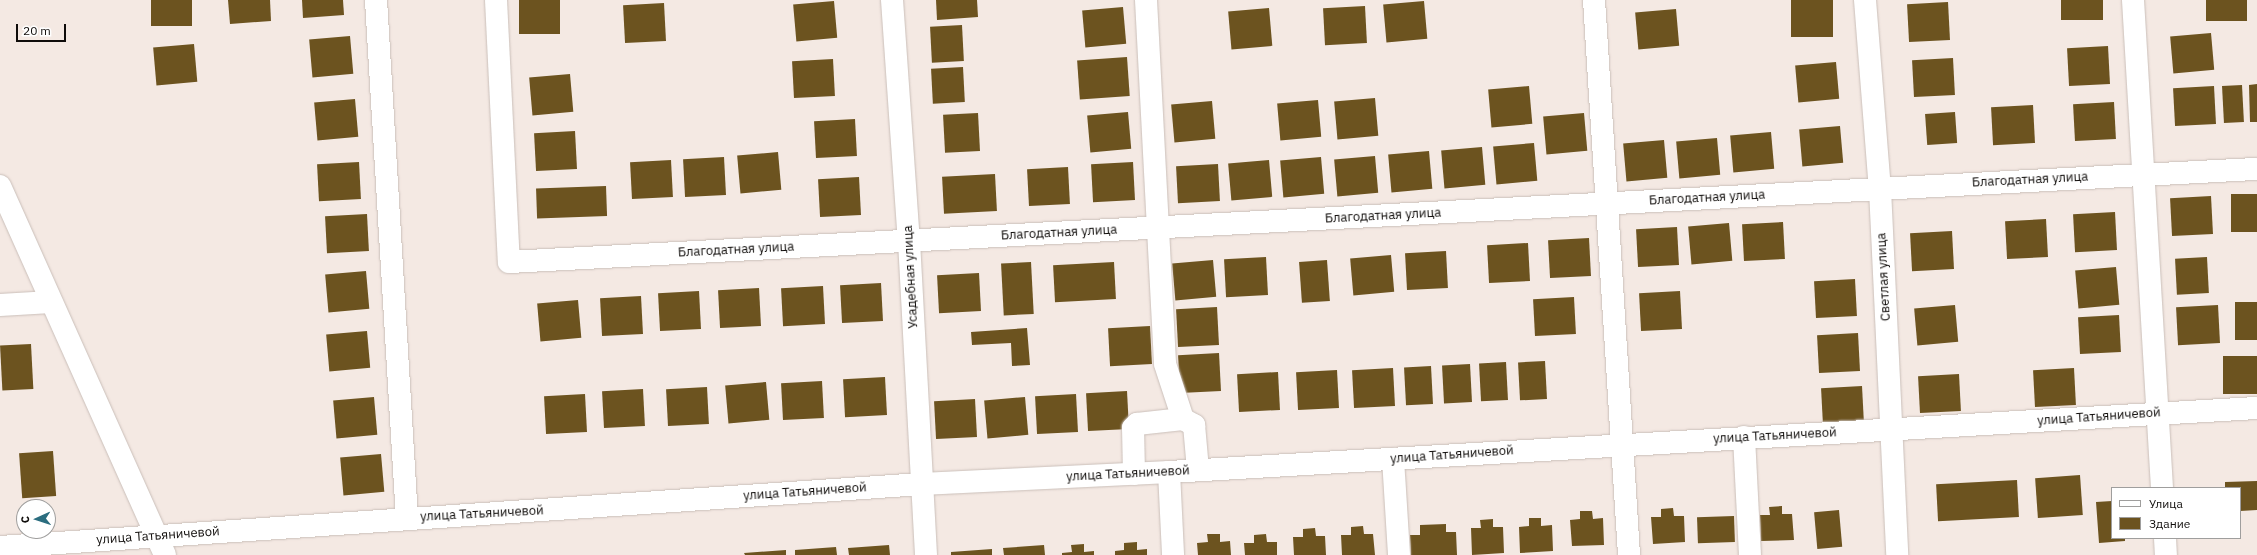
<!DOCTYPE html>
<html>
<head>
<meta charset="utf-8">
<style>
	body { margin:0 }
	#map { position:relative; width:2257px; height:555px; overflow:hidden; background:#f4e9e3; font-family:"IBM Plex Sans",sans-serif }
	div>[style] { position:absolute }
	.building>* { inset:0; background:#6c531f; transform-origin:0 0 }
	.roads { filter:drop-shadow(0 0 1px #cabfb9) drop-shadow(0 0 1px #cabfb9) }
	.minor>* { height:22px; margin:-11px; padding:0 11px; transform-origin:11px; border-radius:11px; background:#fff }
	span { translate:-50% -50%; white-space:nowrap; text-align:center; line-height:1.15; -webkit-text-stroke:4px #fff; paint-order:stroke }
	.street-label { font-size:13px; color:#0f0c0a }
	.legend { position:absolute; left:2111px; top:487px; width:130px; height:52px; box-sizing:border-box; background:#fff; border:1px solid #9f9e9d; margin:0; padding:5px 7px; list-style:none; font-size:12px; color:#0f0c0a }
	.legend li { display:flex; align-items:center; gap:8px; height:20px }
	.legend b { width:20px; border:1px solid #9f9e9d }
	.north { position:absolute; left:16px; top:499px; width:40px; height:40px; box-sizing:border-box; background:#fff; border:1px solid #9f9e9d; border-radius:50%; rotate:267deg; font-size:11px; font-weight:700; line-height:16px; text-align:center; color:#0f0c0a }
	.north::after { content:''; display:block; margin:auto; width:14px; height:18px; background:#2b6d7f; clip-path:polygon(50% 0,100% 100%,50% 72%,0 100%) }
	.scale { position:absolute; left:16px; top:24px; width:50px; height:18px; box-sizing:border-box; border:2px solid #0f0c0a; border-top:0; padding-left:5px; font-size:12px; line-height:14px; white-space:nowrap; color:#0f0c0a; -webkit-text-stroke:3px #fff; paint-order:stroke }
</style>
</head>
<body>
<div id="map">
	<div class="building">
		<i style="left:151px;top:0;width:41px;height:26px"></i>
		<i style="clip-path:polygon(228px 0,270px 0,271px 21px,230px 24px)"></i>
		<i style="clip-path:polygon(302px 0,343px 0,344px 15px,303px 18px)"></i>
		<i style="left:519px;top:0;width:41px;height:34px"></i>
		<i style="clip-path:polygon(936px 0,977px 0,978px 17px,937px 20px)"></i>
		<i style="left:1791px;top:0;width:42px;height:37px"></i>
		<i style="left:2061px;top:0;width:42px;height:20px"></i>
		<i style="left:2206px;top:0;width:41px;height:21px"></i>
		<i style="left:834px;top:1px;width:37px;height:41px;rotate:85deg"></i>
		<i style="left:1424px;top:1px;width:38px;height:41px;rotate:85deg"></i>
		<i style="left:1948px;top:2px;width:38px;height:41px;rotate:87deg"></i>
		<i style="left:664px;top:3px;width:38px;height:41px;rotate:87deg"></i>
		<i style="left:1365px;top:6px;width:37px;height:42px;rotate:87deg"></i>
		<i style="left:1123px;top:7px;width:37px;height:41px;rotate:85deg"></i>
		<i style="left:1269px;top:8px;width:38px;height:41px;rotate:85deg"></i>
		<i style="left:1676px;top:9px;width:37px;height:41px;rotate:85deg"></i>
		<i style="left:962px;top:25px;width:36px;height:32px;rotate:87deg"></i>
		<i style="left:2211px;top:33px;width:37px;height:41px;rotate:85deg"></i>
		<i style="left:350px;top:36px;width:38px;height:41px;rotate:85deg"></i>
		<i style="left:194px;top:44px;width:38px;height:41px;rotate:85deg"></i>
		<i style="left:2108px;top:46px;width:38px;height:41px;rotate:87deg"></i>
		<i style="left:1127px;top:57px;width:39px;height:50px;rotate:86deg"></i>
		<i style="left:1953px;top:58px;width:37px;height:41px;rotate:87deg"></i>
		<i style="left:833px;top:59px;width:37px;height:41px;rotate:87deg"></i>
		<i style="left:1836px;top:62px;width:37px;height:41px;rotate:85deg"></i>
		<i style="left:963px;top:67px;width:35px;height:32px;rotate:87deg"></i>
		<i style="left:570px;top:74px;width:38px;height:41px;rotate:85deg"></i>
		<i style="clip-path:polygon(2257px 84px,2257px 122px,2250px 122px,2249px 85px)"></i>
		<i style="left:2242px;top:85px;width:37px;height:20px;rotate:87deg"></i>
		<i style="left:1529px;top:86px;width:38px;height:41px;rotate:85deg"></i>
		<i style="left:2214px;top:86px;width:38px;height:41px;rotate:87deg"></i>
		<i style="left:1375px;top:98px;width:38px;height:41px;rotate:85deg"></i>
		<i style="left:355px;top:99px;width:38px;height:41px;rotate:85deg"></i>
		<i style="left:1318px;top:100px;width:37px;height:41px;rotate:85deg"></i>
		<i style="left:1212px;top:101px;width:38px;height:41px;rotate:85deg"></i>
		<i style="left:2114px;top:102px;width:37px;height:41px;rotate:87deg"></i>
		<i style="left:2033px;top:105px;width:38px;height:42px;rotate:87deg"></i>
		<i style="left:1128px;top:112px;width:37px;height:41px;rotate:85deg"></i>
		<i style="left:1955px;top:112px;width:31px;height:30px;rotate:86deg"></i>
		<i style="left:978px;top:113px;width:38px;height:35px;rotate:87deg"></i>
		<i style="left:1584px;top:113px;width:38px;height:41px;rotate:85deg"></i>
		<i style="left:855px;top:119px;width:37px;height:41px;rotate:87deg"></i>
		<i style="left:1840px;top:126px;width:37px;height:41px;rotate:85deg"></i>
		<i style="left:575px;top:131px;width:38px;height:41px;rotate:87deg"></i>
		<i style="left:1771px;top:132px;width:37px;height:41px;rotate:85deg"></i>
		<i style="left:1717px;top:138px;width:37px;height:41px;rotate:85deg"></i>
		<i style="left:1664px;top:140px;width:38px;height:41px;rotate:85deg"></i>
		<i style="left:1534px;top:143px;width:38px;height:41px;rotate:85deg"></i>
		<i style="left:1482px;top:147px;width:38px;height:41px;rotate:85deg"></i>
		<i style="left:1429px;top:151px;width:38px;height:41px;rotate:85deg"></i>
		<i style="left:778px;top:152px;width:38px;height:41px;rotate:85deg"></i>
		<i style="left:1375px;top:156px;width:37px;height:41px;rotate:85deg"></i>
		<i style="left:724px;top:157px;width:38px;height:41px;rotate:87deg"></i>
		<i style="left:1321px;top:157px;width:37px;height:41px;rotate:85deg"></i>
		<i style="left:671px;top:160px;width:37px;height:41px;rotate:87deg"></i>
		<i style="left:1269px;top:160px;width:37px;height:41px;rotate:85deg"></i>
		<i style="left:359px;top:162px;width:37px;height:42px;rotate:87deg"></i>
		<i style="left:1133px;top:162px;width:38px;height:42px;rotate:87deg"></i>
		<i style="left:1218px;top:164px;width:37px;height:42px;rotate:87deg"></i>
		<i style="left:1068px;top:167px;width:37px;height:41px;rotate:87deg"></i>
		<i style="left:995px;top:174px;width:37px;height:53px;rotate:87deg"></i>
		<i style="left:859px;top:177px;width:38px;height:41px;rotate:87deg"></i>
		<i style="left:606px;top:186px;width:30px;height:70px;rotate:88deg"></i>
		<i style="left:2257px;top:194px;width:38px;height:26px;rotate:90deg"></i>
		<i style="left:2211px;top:196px;width:38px;height:41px;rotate:87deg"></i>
		<i style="left:2115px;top:212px;width:38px;height:42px;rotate:87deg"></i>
		<i style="left:367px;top:214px;width:37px;height:42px;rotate:87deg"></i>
		<i style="left:2046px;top:219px;width:38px;height:41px;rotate:87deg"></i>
		<i style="left:1783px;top:222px;width:37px;height:41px;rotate:87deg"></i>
		<i style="left:1729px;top:223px;width:38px;height:41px;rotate:85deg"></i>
		<i style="left:1677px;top:227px;width:38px;height:41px;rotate:87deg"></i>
		<i style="left:1952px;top:231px;width:38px;height:42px;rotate:87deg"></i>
		<i style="left:1589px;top:238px;width:38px;height:41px;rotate:87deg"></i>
		<i style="left:1528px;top:243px;width:38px;height:41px;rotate:87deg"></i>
		<i style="left:1446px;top:251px;width:37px;height:41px;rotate:87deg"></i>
		<i style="left:1391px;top:255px;width:37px;height:41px;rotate:85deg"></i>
		<i style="left:1266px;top:257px;width:38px;height:42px;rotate:87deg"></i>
		<i style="left:2207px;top:257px;width:36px;height:32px;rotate:87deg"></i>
		<i style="left:1213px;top:260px;width:37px;height:41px;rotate:85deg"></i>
		<i style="left:1327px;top:260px;width:41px;height:28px;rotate:86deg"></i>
		<i style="left:1031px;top:262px;width:52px;height:30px;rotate:87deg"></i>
		<i style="left:1114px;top:262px;width:37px;height:61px;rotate:87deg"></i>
		<i style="left:2116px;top:267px;width:38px;height:41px;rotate:85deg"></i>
		<i style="left:366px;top:271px;width:38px;height:41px;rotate:85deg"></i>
		<i style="left:979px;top:273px;width:38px;height:42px;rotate:87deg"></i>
		<i style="left:1855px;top:279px;width:37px;height:41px;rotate:87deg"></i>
		<i style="left:881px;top:283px;width:38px;height:41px;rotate:87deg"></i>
		<i style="left:823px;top:286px;width:38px;height:42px;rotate:87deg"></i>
		<i style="left:759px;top:288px;width:38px;height:41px;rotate:87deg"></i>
		<i style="left:699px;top:291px;width:38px;height:41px;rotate:87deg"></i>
		<i style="left:1680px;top:291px;width:38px;height:41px;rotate:87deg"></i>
		<i style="left:641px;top:296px;width:38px;height:41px;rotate:87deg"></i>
		<i style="left:1574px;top:297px;width:37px;height:41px;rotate:87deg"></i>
		<i style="left:578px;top:300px;width:38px;height:41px;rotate:85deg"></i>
		<i style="left:2257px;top:302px;width:38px;height:22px;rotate:90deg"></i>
		<i style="left:1955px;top:305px;width:37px;height:41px;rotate:85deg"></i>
		<i style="left:2218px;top:305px;width:38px;height:42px;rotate:87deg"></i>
		<i style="left:1217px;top:307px;width:38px;height:41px;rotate:87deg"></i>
		<i style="left:2119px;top:315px;width:37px;height:41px;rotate:87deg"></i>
		<i style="left:1150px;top:326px;width:38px;height:42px;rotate:87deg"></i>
		<i style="clip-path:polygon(1027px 328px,1030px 365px,1012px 366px,1011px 343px,972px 345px,971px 332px)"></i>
		<i style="left:367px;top:331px;width:37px;height:41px;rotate:85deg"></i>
		<i style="left:1858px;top:333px;width:38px;height:41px;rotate:87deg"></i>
		<i style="left:31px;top:344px;width:45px;height:31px;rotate:87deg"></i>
		<i style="left:1219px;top:353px;width:38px;height:41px;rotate:87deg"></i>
		<i style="left:2257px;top:356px;width:38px;height:34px;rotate:90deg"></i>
		<i style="left:1545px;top:361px;width:38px;height:27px;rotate:87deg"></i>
		<i style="left:1506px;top:362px;width:38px;height:27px;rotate:87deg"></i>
		<i style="left:1470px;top:364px;width:38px;height:28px;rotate:87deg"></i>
		<i style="left:1431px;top:366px;width:38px;height:27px;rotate:87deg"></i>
		<i style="left:1393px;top:368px;width:38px;height:41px;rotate:87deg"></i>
		<i style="left:2074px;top:368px;width:37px;height:41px;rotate:87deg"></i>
		<i style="left:1337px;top:370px;width:38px;height:41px;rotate:87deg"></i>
		<i style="left:1278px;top:372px;width:38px;height:41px;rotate:87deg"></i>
		<i style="left:1959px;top:374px;width:37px;height:41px;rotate:87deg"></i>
		<i style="left:885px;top:377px;width:38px;height:42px;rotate:87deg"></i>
		<i style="left:822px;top:381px;width:37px;height:41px;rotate:87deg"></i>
		<i style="left:766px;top:382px;width:38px;height:41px;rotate:85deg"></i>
		<i style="left:1862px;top:386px;width:38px;height:41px;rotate:87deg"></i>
		<i style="left:707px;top:387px;width:37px;height:41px;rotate:87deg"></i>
		<i style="left:643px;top:389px;width:37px;height:41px;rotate:87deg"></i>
		<i style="left:1127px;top:391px;width:38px;height:41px;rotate:87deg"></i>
		<i style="left:585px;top:394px;width:38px;height:41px;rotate:87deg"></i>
		<i style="left:1076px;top:394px;width:38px;height:41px;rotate:87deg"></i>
		<i style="left:374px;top:397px;width:38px;height:41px;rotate:85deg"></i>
		<i style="left:1025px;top:397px;width:38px;height:41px;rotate:85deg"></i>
		<i style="left:975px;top:399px;width:38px;height:41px;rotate:87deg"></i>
		<i style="left:53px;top:451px;width:45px;height:34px;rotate:86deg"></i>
		<i style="left:381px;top:454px;width:38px;height:41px;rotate:85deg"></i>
		<i style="left:2080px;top:475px;width:40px;height:45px;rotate:86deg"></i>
		<i style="left:2017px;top:480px;width:37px;height:81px;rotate:87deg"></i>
		<i style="clip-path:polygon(2257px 481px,2257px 510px,2240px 511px,2240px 488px,2225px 488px,2225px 482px)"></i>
		<i style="clip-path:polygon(2112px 501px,2112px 538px,2125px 538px,2125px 541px,2099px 543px,2096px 502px)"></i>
		<i style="clip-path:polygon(1782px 506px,1782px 514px,1792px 514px,1794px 540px,1761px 541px,1760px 515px,1770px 515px,1769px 507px)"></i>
		<i style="clip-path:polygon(1673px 508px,1674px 516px,1684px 516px,1685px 542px,1653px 544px,1651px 517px,1661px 517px,1661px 509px)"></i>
		<i style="left:1839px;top:510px;width:37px;height:25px;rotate:85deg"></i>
		<i style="clip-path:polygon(1580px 511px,1592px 511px,1593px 519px,1603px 518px,1604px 545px,1572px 546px,1570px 520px,1580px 519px)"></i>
		<i style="left:1734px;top:516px;width:26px;height:37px;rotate:88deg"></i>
		<i style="clip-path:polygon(1529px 518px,1541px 518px,1541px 526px,1552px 525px,1553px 551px,1520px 553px,1519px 527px,1529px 526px)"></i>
		<i style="clip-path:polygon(1493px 519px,1493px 527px,1503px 527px,1504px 553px,1472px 555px,1471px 528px,1481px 528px,1480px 520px)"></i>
		<i style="clip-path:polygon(1446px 524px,1446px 532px,1456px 532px,1457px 555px,1411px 555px,1410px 535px,1420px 535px,1420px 525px)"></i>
		<i style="clip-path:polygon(1363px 526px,1364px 534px,1373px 534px,1375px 555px,1342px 555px,1341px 535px,1351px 535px,1351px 527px)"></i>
		<i style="clip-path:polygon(1315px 528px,1316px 536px,1325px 536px,1326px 555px,1294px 555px,1293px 537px,1303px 537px,1303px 529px)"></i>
		<i style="clip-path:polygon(1207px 534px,1220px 534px,1220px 542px,1230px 541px,1231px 555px,1198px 555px,1197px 543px,1208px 542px)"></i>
		<i style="clip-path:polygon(1266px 534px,1267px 542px,1277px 542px,1277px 555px,1245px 555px,1244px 543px,1254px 543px,1254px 535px)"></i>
		<i style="clip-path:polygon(1137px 542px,1137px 550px,1147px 549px,1147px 555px,1115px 555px,1115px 551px,1124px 550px,1124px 543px)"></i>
		<i style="clip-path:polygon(1084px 544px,1084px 552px,1094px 551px,1094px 555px,1062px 555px,1062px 553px,1072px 552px,1071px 545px)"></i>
		<i style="clip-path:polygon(889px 545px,890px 555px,849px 555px,848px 548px)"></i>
		<i style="clip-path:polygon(1044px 545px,1045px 555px,1004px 555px,1003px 548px)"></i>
		<i style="clip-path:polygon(836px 547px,837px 555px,795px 555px,795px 550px)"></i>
		<i style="clip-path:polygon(992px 549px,992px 555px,951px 555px,951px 552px)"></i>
		<i style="clip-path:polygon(786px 550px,786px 555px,745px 555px,744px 553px)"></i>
	</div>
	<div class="roads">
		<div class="minor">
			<i style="left:376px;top:0;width:519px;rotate:86.58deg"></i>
			<i style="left:496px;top:0;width:262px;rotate:87.2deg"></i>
			<i style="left:509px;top:262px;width:1750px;rotate:-3.05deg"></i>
			<i style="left:892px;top:0;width:242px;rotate:86deg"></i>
			<i style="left:909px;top:241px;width:314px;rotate:86.9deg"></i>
			<i style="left:1146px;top:0;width:364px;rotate:87deg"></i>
			<i style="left:1165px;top:364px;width:58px;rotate:71.9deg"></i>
			<i style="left:1183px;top:419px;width:13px;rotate:29deg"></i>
			<i style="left:1194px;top:425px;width:45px;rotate:84.9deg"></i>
			<i style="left:1594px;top:0;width:556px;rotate:86.39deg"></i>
			<i style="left:1865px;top:0;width:190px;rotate:85.5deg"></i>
			<i style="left:1880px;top:189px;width:366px;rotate:87.3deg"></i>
			<i style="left:2133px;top:0;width:489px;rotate:86.6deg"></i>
			<i style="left:0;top:186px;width:404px;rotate:65.9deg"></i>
			<i style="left:0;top:305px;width:51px;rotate:-3.4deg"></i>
			<i style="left:1744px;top:437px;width:118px;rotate:87.1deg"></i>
			<i style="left:1393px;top:459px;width:96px;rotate:86.4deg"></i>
			<i style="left:1169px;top:472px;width:83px;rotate:87.2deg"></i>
			<i style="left:1134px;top:474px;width:46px;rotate:-91.2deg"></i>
			<i style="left:1133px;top:428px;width:6px;rotate:-45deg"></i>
			<i style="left:1137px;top:424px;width:46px;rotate:-6.2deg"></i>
			<i style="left:2165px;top:538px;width:17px;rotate:87deg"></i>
			<i style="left:0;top:547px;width:924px;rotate:-3.91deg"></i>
			<i style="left:922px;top:484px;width:247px;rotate:-2.8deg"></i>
			<i style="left:1169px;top:472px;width:1090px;rotate:-3.37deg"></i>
		</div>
	</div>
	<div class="street-label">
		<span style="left:2030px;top:180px;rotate:-3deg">Благодатная улица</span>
		<span style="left:1707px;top:198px;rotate:-3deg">Благодатная улица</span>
		<span style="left:1383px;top:216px;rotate:-3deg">Благодатная улица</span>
		<span style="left:1059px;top:233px;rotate:-3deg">Благодатная улица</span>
		<span style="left:736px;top:250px;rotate:-3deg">Благодатная улица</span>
		<span style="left:911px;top:277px;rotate:-93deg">Усадебная улица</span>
		<span style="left:1884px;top:277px;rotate:-93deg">Светлая улица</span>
		<span style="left:2099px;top:417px;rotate:-4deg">улица Татьяничевой</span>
		<span style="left:1775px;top:436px;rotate:-3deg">улица Татьяничевой</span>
		<span style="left:1452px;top:455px;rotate:-4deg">улица Татьяничевой</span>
		<span style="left:1128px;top:474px;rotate:-3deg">улица Татьяничевой</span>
		<span style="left:805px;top:492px;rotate:-4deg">улица Татьяничевой</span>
		<span style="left:482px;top:514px;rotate:-3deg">улица Татьяничевой</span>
		<span style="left:158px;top:536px;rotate:-4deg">улица Татьяничевой</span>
	</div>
	<ul class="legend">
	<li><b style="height:5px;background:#fff"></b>Улица</li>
	<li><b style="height:11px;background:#6c531f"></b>Здание</li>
	</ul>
	<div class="north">С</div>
	<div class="scale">20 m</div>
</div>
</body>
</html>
